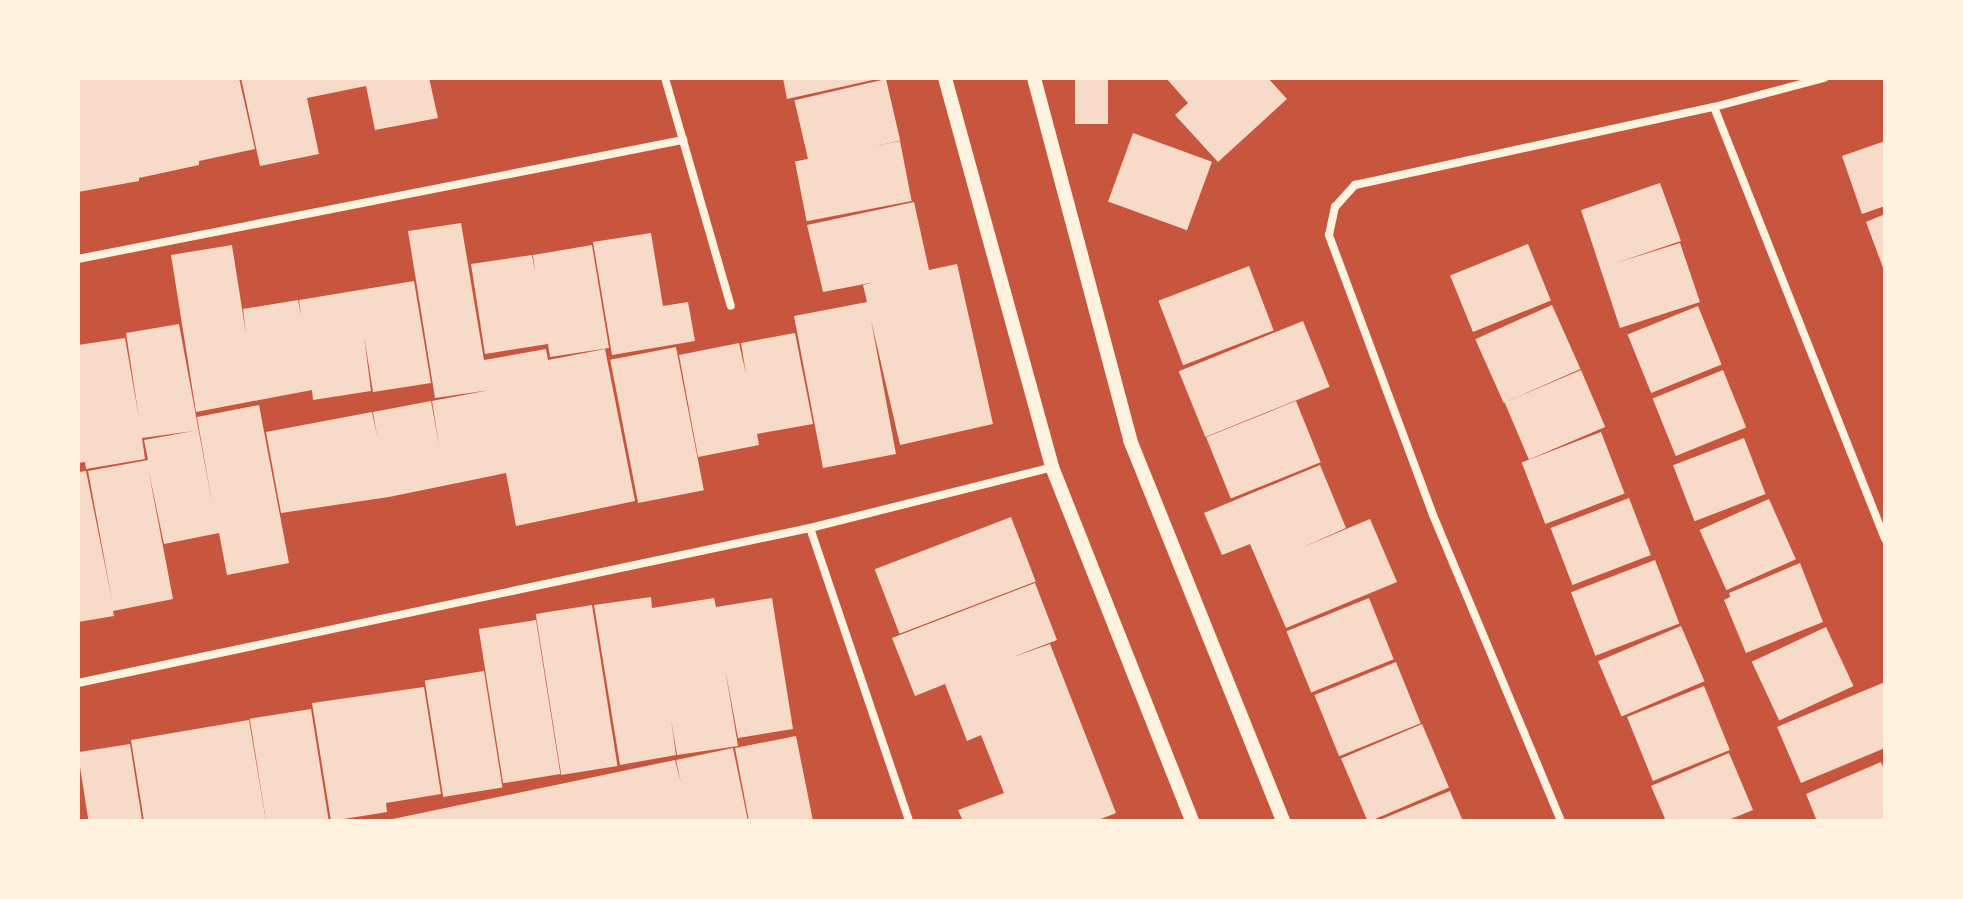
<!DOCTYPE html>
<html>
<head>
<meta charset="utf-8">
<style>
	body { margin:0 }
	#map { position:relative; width:1963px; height:899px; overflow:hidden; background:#c8553d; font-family:Cabin,sans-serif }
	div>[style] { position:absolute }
	.building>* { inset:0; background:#f7dbc8; transform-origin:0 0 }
	.minor>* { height:8px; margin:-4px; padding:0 4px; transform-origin:4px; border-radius:4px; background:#fff3e0 }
	.tertiary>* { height:14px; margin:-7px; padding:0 7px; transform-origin:7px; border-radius:7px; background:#fff3e0 }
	span { translate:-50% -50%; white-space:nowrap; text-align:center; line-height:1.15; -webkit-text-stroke:8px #fff3e0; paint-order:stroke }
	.frame { position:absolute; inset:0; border:80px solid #fff3e0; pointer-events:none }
</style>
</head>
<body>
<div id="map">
	<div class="building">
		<i style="clip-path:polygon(78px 78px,239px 78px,255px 149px,199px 161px,199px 165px,139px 178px,139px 181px,78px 192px)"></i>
		<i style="clip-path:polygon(241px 78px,429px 78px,438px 118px,375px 130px,366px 86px,307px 98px,319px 154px,260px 166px)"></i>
		<i style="clip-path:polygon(783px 78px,877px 78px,877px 79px,787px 99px)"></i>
		<i style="left:1075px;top:78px;width:33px;height:46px"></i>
		<i style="clip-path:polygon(1166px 78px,1268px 78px,1287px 99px,1218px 162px,1175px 115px,1188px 103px)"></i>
		<i style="left:886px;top:79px;width:63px;height:94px;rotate:77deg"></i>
		<i style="left:1133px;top:133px;width:84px;height:73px;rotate:20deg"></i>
		<i style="left:900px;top:141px;width:61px;height:107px;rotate:79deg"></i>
		<i style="clip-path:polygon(1885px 141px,1885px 206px,1862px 214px,1842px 156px)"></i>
		<i style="clip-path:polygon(1660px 183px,1681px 241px,1616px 263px,1680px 243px,1700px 302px,1620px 328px,1581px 210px)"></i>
		<i style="clip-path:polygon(914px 202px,929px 270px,957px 264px,993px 424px,900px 445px,871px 320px,896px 454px,823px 468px,794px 316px,867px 302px,863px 285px,875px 282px,823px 292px,807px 225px)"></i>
		<i style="clip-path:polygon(1885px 214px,1885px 273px,1866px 222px)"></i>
		<i style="clip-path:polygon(461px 223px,484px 360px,546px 349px,548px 360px,605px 349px,635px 501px,516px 526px,506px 473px,389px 497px,281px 513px,266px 432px,372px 412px,377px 436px,373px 412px,431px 401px,439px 445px,432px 401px,490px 390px,435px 398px,408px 231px)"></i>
		<i style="clip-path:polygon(651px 233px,663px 306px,688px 302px,695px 341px,612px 355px,593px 242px)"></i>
		<i style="left:1528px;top:244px;width:61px;height:84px;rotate:68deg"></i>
		<i style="clip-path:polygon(232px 245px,246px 334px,243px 309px,298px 300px,301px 315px,299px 300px,414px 281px,431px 383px,373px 392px,364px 336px,371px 391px,313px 400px,312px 390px,196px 412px,171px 255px)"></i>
		<i style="clip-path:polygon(592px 245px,609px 348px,550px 357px,548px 344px,485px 354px,471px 264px,532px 255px,535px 272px,533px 255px)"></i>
		<i style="left:1249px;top:266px;width:69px;height:97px;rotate:69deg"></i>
		<i style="left:1552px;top:305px;width:70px;height:84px;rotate:66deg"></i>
		<i style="left:1698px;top:306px;width:63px;height:76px;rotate:68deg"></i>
		<i style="left:1303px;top:321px;width:71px;height:134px;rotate:68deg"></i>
		<i style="clip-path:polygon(179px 324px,213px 508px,197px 417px,259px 405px,289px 563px,227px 575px,219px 533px,164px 544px,148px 468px,173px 599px,113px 611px,114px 616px,78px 622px,78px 472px,86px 471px,112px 600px,88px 471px,148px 460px,144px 440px,194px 431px,142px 438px,145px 459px,86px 469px,85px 462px,78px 463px,78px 345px,125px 338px,139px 418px,126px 333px)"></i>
		<i style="clip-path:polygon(795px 333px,813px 424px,757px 434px,759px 445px,698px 457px,679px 355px,739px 343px,746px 374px,741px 343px)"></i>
		<i style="left:676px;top:347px;width:146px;height:67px;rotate:79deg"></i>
		<i style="left:1581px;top:370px;width:62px;height:83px;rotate:67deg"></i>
		<i style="left:1723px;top:370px;width:62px;height:76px;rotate:68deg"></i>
		<i style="left:1296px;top:401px;width:66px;height:97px;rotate:68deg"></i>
		<i style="left:1601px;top:432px;width:66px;height:85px;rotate:69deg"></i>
		<i style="left:1744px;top:438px;width:60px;height:76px;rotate:69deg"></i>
		<i style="clip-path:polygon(1320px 465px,1346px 528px,1301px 548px,1370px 519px,1397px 582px,1286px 628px,1250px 544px,1222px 555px,1204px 513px)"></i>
		<i style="left:1629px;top:498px;width:61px;height:84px;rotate:69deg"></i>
		<i style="left:1769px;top:499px;width:66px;height:76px;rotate:66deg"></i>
		<i style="left:1011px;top:517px;width:69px;height:146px;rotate:69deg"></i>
		<i style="left:1655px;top:560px;width:68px;height:90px;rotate:69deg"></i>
		<i style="clip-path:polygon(1800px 563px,1823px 622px,1746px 653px,1724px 600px,1730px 597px,1729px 593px)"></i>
		<i style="clip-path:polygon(1035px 583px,1057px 640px,1013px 657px,1050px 644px,1116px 813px,1096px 821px,963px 821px,958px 810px,1004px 793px,981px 735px,967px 741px,945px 684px,915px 696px,892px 638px)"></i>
		<i style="clip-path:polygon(651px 597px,652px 608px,714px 598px,716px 607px,772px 598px,793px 729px,738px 738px,725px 668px,738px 746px,677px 755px,671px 719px,676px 755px,620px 765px,594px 605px)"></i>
		<i style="left:1369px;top:598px;width:66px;height:89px;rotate:68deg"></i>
		<i style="left:592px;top:605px;width:163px;height:57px;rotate:81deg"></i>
		<i style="left:536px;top:620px;width:156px;height:58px;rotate:81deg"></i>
		<i style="left:1681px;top:626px;width:60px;height:90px;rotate:67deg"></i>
		<i style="left:1826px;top:627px;width:65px;height:82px;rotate:65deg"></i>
		<i style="left:1396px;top:662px;width:66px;height:88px;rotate:68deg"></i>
		<i style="left:484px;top:671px;width:118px;height:60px;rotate:81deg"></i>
		<i style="clip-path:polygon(1885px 682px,1885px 748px,1801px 783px,1777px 727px)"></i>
		<i style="left:1704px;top:686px;width:69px;height:83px;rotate:68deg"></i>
		<i style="clip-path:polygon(424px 687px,441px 794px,386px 803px,387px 812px,331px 821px,312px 703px)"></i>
		<i style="left:311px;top:709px;width:113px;height:62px;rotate:81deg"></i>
		<i style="clip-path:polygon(249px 720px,266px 821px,144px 821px,131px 740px)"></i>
		<i style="left:1422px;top:724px;width:69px;height:88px;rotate:67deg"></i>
		<i style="clip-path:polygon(796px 736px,813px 821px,749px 821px,735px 748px)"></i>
		<i style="left:130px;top:744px;width:78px;height:53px;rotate:81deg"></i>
		<i style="clip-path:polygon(733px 748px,748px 821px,383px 821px,675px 760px,681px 783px,676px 760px)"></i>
		<i style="clip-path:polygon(1729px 753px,1753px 810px,1726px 821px,1666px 821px,1651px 786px)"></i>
		<i style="clip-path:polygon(1881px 762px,1885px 772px,1885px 821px,1817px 821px,1806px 794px)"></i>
		<i style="clip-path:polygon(1450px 791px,1463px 821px,1377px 821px)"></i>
	</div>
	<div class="minor">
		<i style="left:665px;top:78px;width:237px;rotate:73.9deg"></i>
		<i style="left:1714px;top:107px;width:464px;rotate:68.4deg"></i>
		<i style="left:78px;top:259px;width:617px;rotate:-11.13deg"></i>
		<i style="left:810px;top:528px;width:309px;rotate:71.3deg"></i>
		<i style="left:78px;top:683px;width:748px;rotate:-11.96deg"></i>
		<i style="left:810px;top:528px;width:250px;rotate:-14.1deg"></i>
		<i style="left:1561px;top:821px;width:332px;rotate:-112.7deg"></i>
		<i style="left:1433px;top:515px;width:299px;rotate:-110.4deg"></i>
		<i style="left:1329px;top:235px;width:29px;rotate:-78deg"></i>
		<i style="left:1335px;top:207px;width:30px;rotate:-48deg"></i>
		<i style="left:1355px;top:185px;width:367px;rotate:-12.3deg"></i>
		<i style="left:1714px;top:107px;width:114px;rotate:-14.8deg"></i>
	</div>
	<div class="tertiary">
		<i style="left:945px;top:78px;width:403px;rotate:74.6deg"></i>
		<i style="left:1052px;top:467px;width:381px;rotate:68.4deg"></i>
		<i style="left:1034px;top:78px;width:375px;rotate:75.1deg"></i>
		<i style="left:1130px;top:440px;width:411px;rotate:68.1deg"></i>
	</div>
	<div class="frame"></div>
</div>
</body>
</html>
